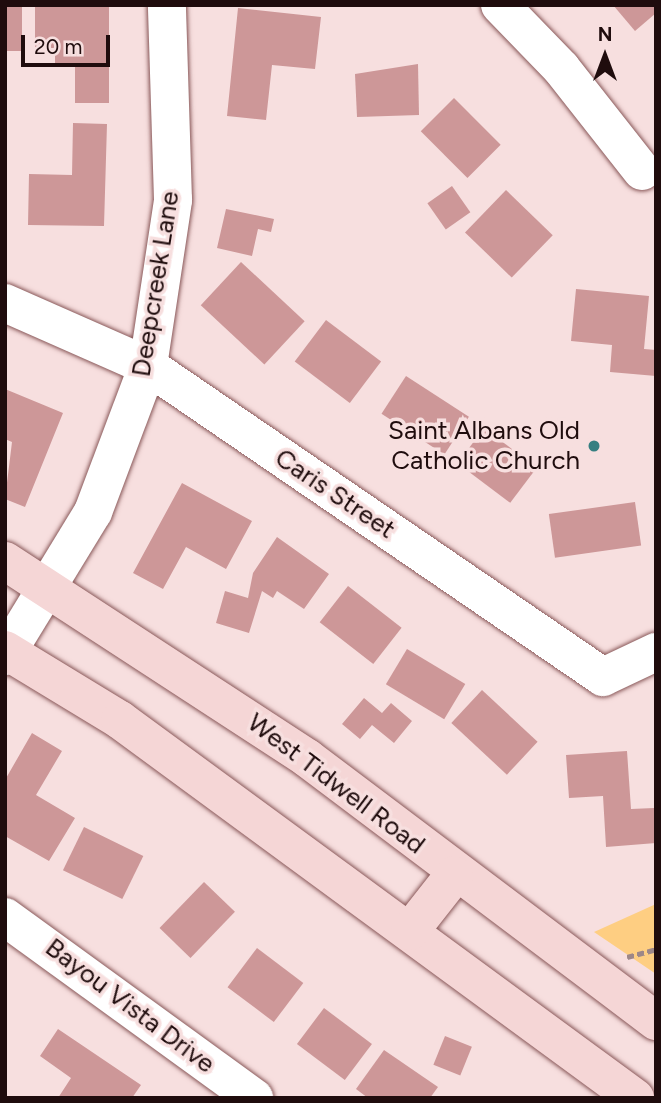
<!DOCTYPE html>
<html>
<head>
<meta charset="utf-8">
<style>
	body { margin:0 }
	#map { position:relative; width:661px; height:1103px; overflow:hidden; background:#f7dfdf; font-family:Figtree,sans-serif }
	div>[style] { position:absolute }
	.green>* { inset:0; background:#fece82 }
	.building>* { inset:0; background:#cd9798; transform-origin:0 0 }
	.path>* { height:4.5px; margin-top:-2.25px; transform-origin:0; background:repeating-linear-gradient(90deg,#9d8788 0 7px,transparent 0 10.5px) }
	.roads { filter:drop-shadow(0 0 2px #895859) drop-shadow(0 0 2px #895859) }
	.minor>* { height:38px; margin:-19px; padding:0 19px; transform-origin:19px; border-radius:19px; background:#fff }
	.major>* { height:38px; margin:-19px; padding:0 19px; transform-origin:19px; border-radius:19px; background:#f5d6d6 }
	.dots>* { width:19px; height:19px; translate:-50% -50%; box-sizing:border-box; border:4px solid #f7dfdf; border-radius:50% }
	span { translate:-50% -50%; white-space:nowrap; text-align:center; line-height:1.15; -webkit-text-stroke:7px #f7dfdf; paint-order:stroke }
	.street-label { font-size:26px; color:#1f0c0d }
	.poi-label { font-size:26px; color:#1f0c0d }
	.right { translate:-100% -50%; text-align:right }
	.frame { position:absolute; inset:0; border:7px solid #1f0c0d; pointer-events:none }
	.north { position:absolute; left:570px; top:21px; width:70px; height:70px; -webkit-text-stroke:5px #f7dfdf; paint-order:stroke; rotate:0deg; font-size:19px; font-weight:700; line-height:28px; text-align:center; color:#1f0c0d }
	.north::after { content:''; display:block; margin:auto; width:24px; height:32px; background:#1f0c0d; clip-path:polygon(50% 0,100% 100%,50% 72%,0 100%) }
	.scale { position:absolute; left:21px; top:35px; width:89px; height:32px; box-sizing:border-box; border:4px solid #1f0c0d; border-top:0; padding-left:9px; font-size:21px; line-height:24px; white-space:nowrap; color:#1f0c0d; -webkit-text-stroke:5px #f7dfdf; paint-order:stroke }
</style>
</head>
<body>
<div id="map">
	<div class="green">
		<i style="clip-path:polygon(656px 904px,656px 974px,594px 932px)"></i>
	</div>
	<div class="building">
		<i style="left:5px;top:5px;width:17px;height:46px"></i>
		<i style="clip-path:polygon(35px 5px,109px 5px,109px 103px,75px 103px,75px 66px,55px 66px,55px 48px,35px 48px)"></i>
		<i style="clip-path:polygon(613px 5px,656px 5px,656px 13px,635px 31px)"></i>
		<i style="clip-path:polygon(238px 8px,321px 17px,315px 69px,272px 65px,266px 120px,227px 116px)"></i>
		<i style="clip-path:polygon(418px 64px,419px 115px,357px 117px,355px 74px)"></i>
		<i style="left:454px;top:98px;width:66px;height:47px;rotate:45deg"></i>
		<i style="clip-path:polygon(73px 123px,107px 124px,104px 226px,28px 225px,29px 174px,72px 175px)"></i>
		<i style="left:452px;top:186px;width:32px;height:30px;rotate:55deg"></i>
		<i style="left:506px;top:190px;width:65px;height:59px;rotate:44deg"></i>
		<i style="clip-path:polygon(226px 209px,274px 219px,271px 232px,258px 229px,252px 256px,217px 248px)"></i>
		<i style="left:241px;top:262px;width:87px;height:59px;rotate:43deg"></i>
		<i style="clip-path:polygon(576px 289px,649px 296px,644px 349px,656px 350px,656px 376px,610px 372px,612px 345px,571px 341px)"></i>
		<i style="left:326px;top:320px;width:69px;height:52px;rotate:37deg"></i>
		<i style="left:406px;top:376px;width:75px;height:45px;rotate:33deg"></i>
		<i style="clip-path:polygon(5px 389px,63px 413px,25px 507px,5px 499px,12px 442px,5px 439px)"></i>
		<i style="left:484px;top:428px;width:66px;height:44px;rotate:37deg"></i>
		<i style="clip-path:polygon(182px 483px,252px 521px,226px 569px,186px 547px,163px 589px,133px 573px)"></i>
		<i style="left:635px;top:502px;width:44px;height:87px;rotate:82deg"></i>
		<i style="clip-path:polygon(277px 537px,329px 574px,304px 609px,277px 591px,273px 598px,262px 591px,249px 633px,216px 623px,225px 591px,248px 598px,253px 573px)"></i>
		<i style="left:348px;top:586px;width:68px;height:46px;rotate:38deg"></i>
		<i style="left:407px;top:649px;width:68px;height:41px;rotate:31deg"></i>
		<i style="left:482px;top:690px;width:76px;height:45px;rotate:43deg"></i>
		<i style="clip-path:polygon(364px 698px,382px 713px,391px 703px,412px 721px,394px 743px,372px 725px,360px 739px,342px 724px)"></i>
		<i style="clip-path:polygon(32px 733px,62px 751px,36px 795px,75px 818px,49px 861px,5px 836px,5px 780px)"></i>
		<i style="clip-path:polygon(627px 751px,631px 809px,654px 808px,656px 843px,606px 847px,603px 796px,569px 798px,566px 755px)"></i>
		<i style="left:84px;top:827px;width:66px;height:48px;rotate:26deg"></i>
		<i style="left:204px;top:882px;width:43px;height:64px;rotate:44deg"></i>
		<i style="left:257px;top:948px;width:58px;height:49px;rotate:37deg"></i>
		<i style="left:324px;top:1008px;width:60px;height:45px;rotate:37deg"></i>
		<i style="clip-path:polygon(58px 1029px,141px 1085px,132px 1098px,58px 1098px,71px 1078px,40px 1056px)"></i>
		<i style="left:445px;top:1036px;width:29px;height:31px;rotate:22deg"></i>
		<i style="clip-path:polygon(384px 1050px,438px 1087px,430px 1098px,368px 1098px,356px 1089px)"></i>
	</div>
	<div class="path">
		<i style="left:627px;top:957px;width:30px;rotate:-15deg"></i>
	</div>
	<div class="roads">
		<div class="minor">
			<i style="left:500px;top:5px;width:88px;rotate:45.9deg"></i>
			<i style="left:561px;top:68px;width:131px;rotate:51.8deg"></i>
			<i style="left:5px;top:303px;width:156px;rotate:23.8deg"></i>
			<i style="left:148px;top:366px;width:551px;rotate:34.35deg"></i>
			<i style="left:603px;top:677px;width:59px;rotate:-25.3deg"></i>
			<i style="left:5px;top:656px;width:169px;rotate:-58.6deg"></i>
			<i style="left:93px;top:512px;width:156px;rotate:-69.4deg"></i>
			<i style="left:148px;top:366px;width:168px;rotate:-81.4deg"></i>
			<i style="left:173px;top:200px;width:195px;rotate:-91.8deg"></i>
			<i style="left:5px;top:917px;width:308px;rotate:36deg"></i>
		</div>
		<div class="major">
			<i style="left:5px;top:561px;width:361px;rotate:33.1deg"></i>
			<i style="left:307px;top:758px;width:437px;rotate:37deg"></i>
			<i style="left:5px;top:650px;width:135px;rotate:31.3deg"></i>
			<i style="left:120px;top:720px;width:639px;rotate:36.28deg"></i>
			<i style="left:410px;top:931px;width:71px;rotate:-51.8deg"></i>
		</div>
	</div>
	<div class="dots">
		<i style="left:594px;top:446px;background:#367f81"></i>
	</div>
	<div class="street-label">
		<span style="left:156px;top:284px;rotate:-81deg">Deepcreek Lane</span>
		<span style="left:335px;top:494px;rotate:34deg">Caris Street</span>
		<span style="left:336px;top:784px;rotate:37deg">West Tidwell Road</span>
		<span style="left:130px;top:1006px;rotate:37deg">Bayou Vista Drive</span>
	</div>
	<div class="poi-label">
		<span class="right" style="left:580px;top:446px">Saint Albans Old<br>Catholic Church</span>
	</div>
	<div class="frame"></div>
	<div class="north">N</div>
	<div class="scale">20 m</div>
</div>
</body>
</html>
